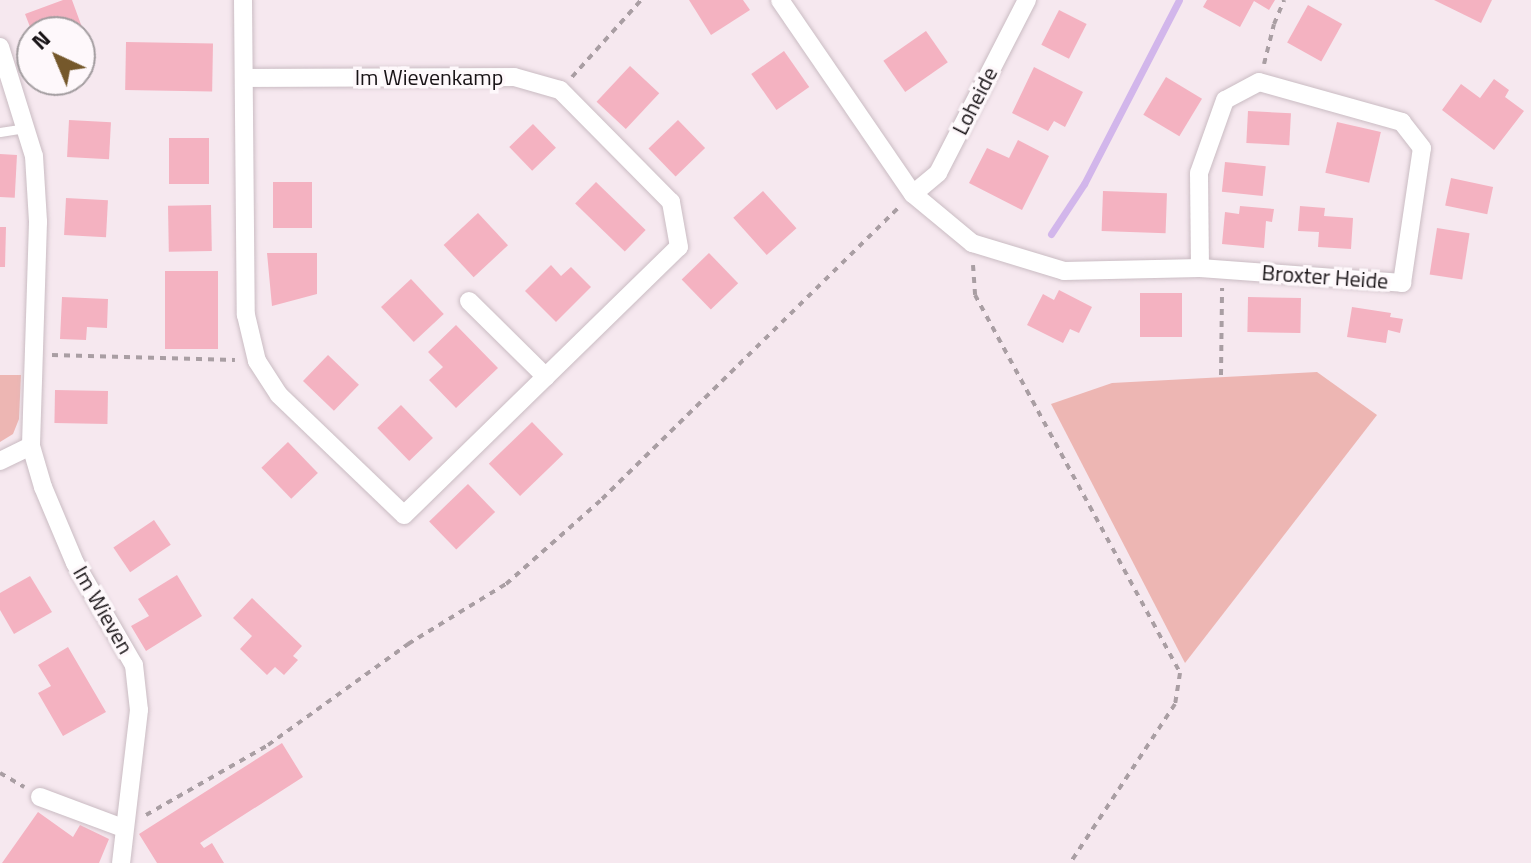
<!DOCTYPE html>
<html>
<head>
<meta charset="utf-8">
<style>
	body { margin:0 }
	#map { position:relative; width:1531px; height:863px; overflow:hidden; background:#f6e8ef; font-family:"Titillium Web",sans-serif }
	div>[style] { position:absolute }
	.green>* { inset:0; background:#edb6b3 }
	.stream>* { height:7px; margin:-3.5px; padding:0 3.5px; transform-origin:3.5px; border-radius:3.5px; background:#d2b6eb }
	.building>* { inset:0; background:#f4b2c1; transform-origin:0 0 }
	.path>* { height:4px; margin-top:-2px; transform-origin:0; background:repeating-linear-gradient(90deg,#a99ea3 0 6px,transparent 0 12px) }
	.roads { filter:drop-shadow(0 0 2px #cabcc3) drop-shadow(0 0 2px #cabcc3) }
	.service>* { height:9px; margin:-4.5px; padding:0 4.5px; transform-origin:4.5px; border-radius:4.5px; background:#fff }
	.minor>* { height:18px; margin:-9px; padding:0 9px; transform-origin:9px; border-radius:9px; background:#fff }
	span { translate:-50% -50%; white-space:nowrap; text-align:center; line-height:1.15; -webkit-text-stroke:7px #fef8fb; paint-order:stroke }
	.street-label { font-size:22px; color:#181316 }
	.north { position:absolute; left:16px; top:16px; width:80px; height:80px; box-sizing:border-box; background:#fef8fb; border:2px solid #a29c9f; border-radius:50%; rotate:316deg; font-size:22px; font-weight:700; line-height:32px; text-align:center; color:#181316 }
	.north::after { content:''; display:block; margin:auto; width:28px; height:36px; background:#75582b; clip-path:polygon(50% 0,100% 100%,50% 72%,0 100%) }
</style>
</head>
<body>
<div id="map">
	<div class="green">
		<i style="clip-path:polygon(1317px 372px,1377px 415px,1185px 663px,1051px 404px,1112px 383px)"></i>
		<i style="clip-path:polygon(0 375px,21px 375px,19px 419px,13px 434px,0 442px)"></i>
	</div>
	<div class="stream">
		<i style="left:1051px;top:234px;width:60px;rotate:-56.6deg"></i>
		<i style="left:1084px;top:184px;width:207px;rotate:-62.7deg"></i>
	</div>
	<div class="building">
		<i style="clip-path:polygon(63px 0,72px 0,87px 41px,80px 43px,80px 32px,32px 32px,25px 14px)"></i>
		<i style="clip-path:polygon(689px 0,743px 0,750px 10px,711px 35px)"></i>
		<i style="clip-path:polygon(1207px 0,1275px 0,1269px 10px,1254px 1px,1240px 27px,1203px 7px)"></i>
		<i style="clip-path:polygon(1434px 0,1492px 0,1481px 23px)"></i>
		<i style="left:1308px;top:5px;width:39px;height:43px;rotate:29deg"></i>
		<i style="left:1059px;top:10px;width:31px;height:39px;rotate:27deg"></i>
		<i style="left:926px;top:31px;width:38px;height:52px;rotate:55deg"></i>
		<i style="left:126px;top:42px;width:87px;height:48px;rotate:1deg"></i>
		<i style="left:784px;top:51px;width:44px;height:40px;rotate:55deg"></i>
		<i style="left:630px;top:66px;width:40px;height:49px;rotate:43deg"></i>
		<i style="clip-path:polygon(1034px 67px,1083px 92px,1065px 127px,1054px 121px,1048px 131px,1012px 113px)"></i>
		<i style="left:1166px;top:77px;width:42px;height:44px;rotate:31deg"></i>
		<i style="clip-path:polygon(1494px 79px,1509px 90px,1505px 97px,1524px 111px,1494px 150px,1442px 110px,1461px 84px,1480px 98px)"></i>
		<i style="left:1248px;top:111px;width:43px;height:32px;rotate:3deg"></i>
		<i style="left:69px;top:120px;width:42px;height:37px;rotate:3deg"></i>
		<i style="left:678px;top:120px;width:39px;height:41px;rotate:46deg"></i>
		<i style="left:1337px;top:122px;width:45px;height:52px;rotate:13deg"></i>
		<i style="left:533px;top:124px;width:33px;height:33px;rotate:46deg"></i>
		<i style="left:169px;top:138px;width:40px;height:46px"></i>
		<i style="clip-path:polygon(1018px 140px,1049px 156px,1022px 210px,969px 183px,987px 148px,1009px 158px)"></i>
		<i style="left:0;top:154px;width:17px;height:43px;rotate:3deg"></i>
		<i style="left:1225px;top:162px;width:41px;height:30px;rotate:6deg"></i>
		<i style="left:1451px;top:178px;width:43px;height:28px;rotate:12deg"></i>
		<i style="left:273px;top:182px;width:39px;height:46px"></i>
		<i style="left:596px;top:182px;width:69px;height:30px;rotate:44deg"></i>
		<i style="left:763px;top:191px;width:50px;height:40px;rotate:48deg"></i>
		<i style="left:1103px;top:191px;width:64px;height:40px;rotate:2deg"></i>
		<i style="left:66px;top:198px;width:42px;height:37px;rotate:3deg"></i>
		<i style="left:211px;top:205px;width:46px;height:43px;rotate:89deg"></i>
		<i style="clip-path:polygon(1240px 206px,1274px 209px,1272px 222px,1266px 221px,1264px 248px,1222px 244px,1225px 212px,1239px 214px)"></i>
		<i style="clip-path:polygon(1300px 206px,1325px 208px,1324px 216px,1353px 218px,1351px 249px,1318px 247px,1319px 232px,1298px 231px)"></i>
		<i style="left:478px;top:213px;width:44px;height:47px;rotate:47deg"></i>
		<i style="clip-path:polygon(0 227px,6px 227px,5px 267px,0 267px)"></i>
		<i style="left:1437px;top:228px;width:33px;height:47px;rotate:9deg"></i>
		<i style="clip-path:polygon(267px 253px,317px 253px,317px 294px,272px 306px)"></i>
		<i style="left:709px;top:253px;width:42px;height:38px;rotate:46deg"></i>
		<i style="clip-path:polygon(551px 265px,561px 276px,571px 267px,591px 287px,556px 322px,525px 291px)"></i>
		<i style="left:165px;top:271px;width:53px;height:78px"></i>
		<i style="left:411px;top:279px;width:48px;height:41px;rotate:47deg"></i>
		<i style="clip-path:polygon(1059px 290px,1092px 307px,1079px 333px,1070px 329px,1063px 343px,1027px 325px,1043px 294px,1054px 300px)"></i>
		<i style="left:1140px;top:293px;width:42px;height:44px"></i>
		<i style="clip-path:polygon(62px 297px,108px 299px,107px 328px,87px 327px,86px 340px,60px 339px)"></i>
		<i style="left:1248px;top:297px;width:53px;height:35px;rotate:1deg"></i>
		<i style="clip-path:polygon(1352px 307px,1391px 313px,1390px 317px,1403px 319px,1400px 333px,1388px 330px,1386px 343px,1347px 337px)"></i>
		<i style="clip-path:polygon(456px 325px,498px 368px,456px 408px,429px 380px,443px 367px,428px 352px)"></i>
		<i style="left:328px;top:355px;width:43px;height:36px;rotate:44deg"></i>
		<i style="left:55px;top:390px;width:53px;height:33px;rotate:1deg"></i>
		<i style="left:401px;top:405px;width:46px;height:33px;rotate:46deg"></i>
		<i style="left:532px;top:422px;width:45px;height:60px;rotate:46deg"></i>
		<i style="left:288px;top:442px;width:43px;height:37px;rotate:46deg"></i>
		<i style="left:468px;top:484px;width:39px;height:54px;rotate:46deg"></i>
		<i style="left:154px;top:520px;width:30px;height:49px;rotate:56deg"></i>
		<i style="clip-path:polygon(177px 575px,202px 616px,146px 651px,131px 626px,149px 616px,138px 599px)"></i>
		<i style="clip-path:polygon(30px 576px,52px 612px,14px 634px,0 610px,0 593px)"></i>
		<i style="clip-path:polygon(252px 598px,302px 646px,293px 656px,298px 660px,284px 675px,275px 667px,267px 675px,240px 649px,252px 636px,233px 618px)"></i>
		<i style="clip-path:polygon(68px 647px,106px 712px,63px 736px,38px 693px,51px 686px,38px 665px)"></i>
		<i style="clip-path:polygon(282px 743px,303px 777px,200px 843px,204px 848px,212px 843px,224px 863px,157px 863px,139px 834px)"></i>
		<i style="clip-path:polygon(38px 812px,73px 837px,80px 825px,109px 839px,99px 863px,2px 863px)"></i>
	</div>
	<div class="path">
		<i style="left:1264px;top:64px;width:41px;rotate:-76deg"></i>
		<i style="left:1274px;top:24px;width:26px;rotate:-67deg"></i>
		<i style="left:572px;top:77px;width:103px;rotate:-48.1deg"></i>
		<i style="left:973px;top:265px;width:30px;rotate:86deg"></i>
		<i style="left:975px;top:295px;width:430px;rotate:61.5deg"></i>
		<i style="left:1180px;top:673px;width:31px;rotate:99deg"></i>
		<i style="left:1175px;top:704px;width:191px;rotate:123.4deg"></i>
		<i style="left:52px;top:355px;width:183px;rotate:1.6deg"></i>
		<i style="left:1221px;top:375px;width:87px;rotate:-89.3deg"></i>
		<i style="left:0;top:773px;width:28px;rotate:30deg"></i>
		<i style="left:146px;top:815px;width:141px;rotate:-29.8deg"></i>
		<i style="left:268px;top:745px;width:173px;rotate:-35.8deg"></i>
		<i style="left:408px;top:644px;width:115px;rotate:-31.5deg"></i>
		<i style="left:506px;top:584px;width:128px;rotate:-41.5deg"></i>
		<i style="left:602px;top:499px;width:415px;rotate:-44.5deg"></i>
	</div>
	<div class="roads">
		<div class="service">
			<i style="left:0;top:132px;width:25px;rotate:-9deg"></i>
		</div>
		<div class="minor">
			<i style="left:243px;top:0;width:315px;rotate:89.5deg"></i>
			<i style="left:246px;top:315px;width:47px;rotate:76.6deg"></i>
			<i style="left:257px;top:361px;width:40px;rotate:57.1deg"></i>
			<i style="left:279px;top:395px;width:173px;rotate:43.8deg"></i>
			<i style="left:404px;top:515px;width:384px;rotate:-44.3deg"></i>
			<i style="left:679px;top:247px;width:46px;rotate:-100.1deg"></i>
			<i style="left:671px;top:202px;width:158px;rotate:-134.7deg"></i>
			<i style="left:560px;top:90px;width:48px;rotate:-164.2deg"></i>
			<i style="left:514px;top:77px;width:270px;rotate:179.8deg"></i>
			<i style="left:780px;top:0;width:235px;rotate:55.6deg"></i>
			<i style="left:913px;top:194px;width:77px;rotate:39.7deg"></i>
			<i style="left:972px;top:243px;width:96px;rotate:16.9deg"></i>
			<i style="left:1064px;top:271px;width:136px;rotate:-1.3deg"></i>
			<i style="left:1200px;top:268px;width:203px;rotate:4.2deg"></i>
			<i style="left:1402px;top:283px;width:136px;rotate:-81.6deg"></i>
			<i style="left:1422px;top:148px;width:33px;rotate:-128deg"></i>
			<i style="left:1402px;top:122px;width:148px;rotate:-164.4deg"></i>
			<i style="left:1259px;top:82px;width:38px;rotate:152deg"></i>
			<i style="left:1225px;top:100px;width:77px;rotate:109.6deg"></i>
			<i style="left:1199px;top:173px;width:95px;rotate:89.4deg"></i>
			<i style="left:0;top:47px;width:114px;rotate:72.7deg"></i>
			<i style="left:34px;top:156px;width:66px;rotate:86.5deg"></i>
			<i style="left:38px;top:222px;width:224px;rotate:91.8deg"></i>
			<i style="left:31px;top:446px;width:43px;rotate:73.7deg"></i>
			<i style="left:43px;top:487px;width:82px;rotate:67.2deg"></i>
			<i style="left:75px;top:563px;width:118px;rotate:60deg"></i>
			<i style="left:134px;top:665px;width:45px;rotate:83.7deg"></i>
			<i style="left:139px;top:710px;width:154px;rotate:96.7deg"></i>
			<i style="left:913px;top:194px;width:33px;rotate:-40deg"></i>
			<i style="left:938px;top:173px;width:195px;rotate:-62.8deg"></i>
			<i style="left:469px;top:301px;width:108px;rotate:44.6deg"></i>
			<i style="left:0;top:461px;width:34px;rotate:-26deg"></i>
			<i style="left:40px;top:797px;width:89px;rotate:20.5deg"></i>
		</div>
	</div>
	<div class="street-label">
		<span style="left:429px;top:78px">Im Wievenkamp</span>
		<span style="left:975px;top:101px;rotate:-63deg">Loheide</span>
		<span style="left:1325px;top:277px;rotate:4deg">Broxter Heide</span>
		<span style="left:103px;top:610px;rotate:60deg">Im Wieven</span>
	</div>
	<div class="north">N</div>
</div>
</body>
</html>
